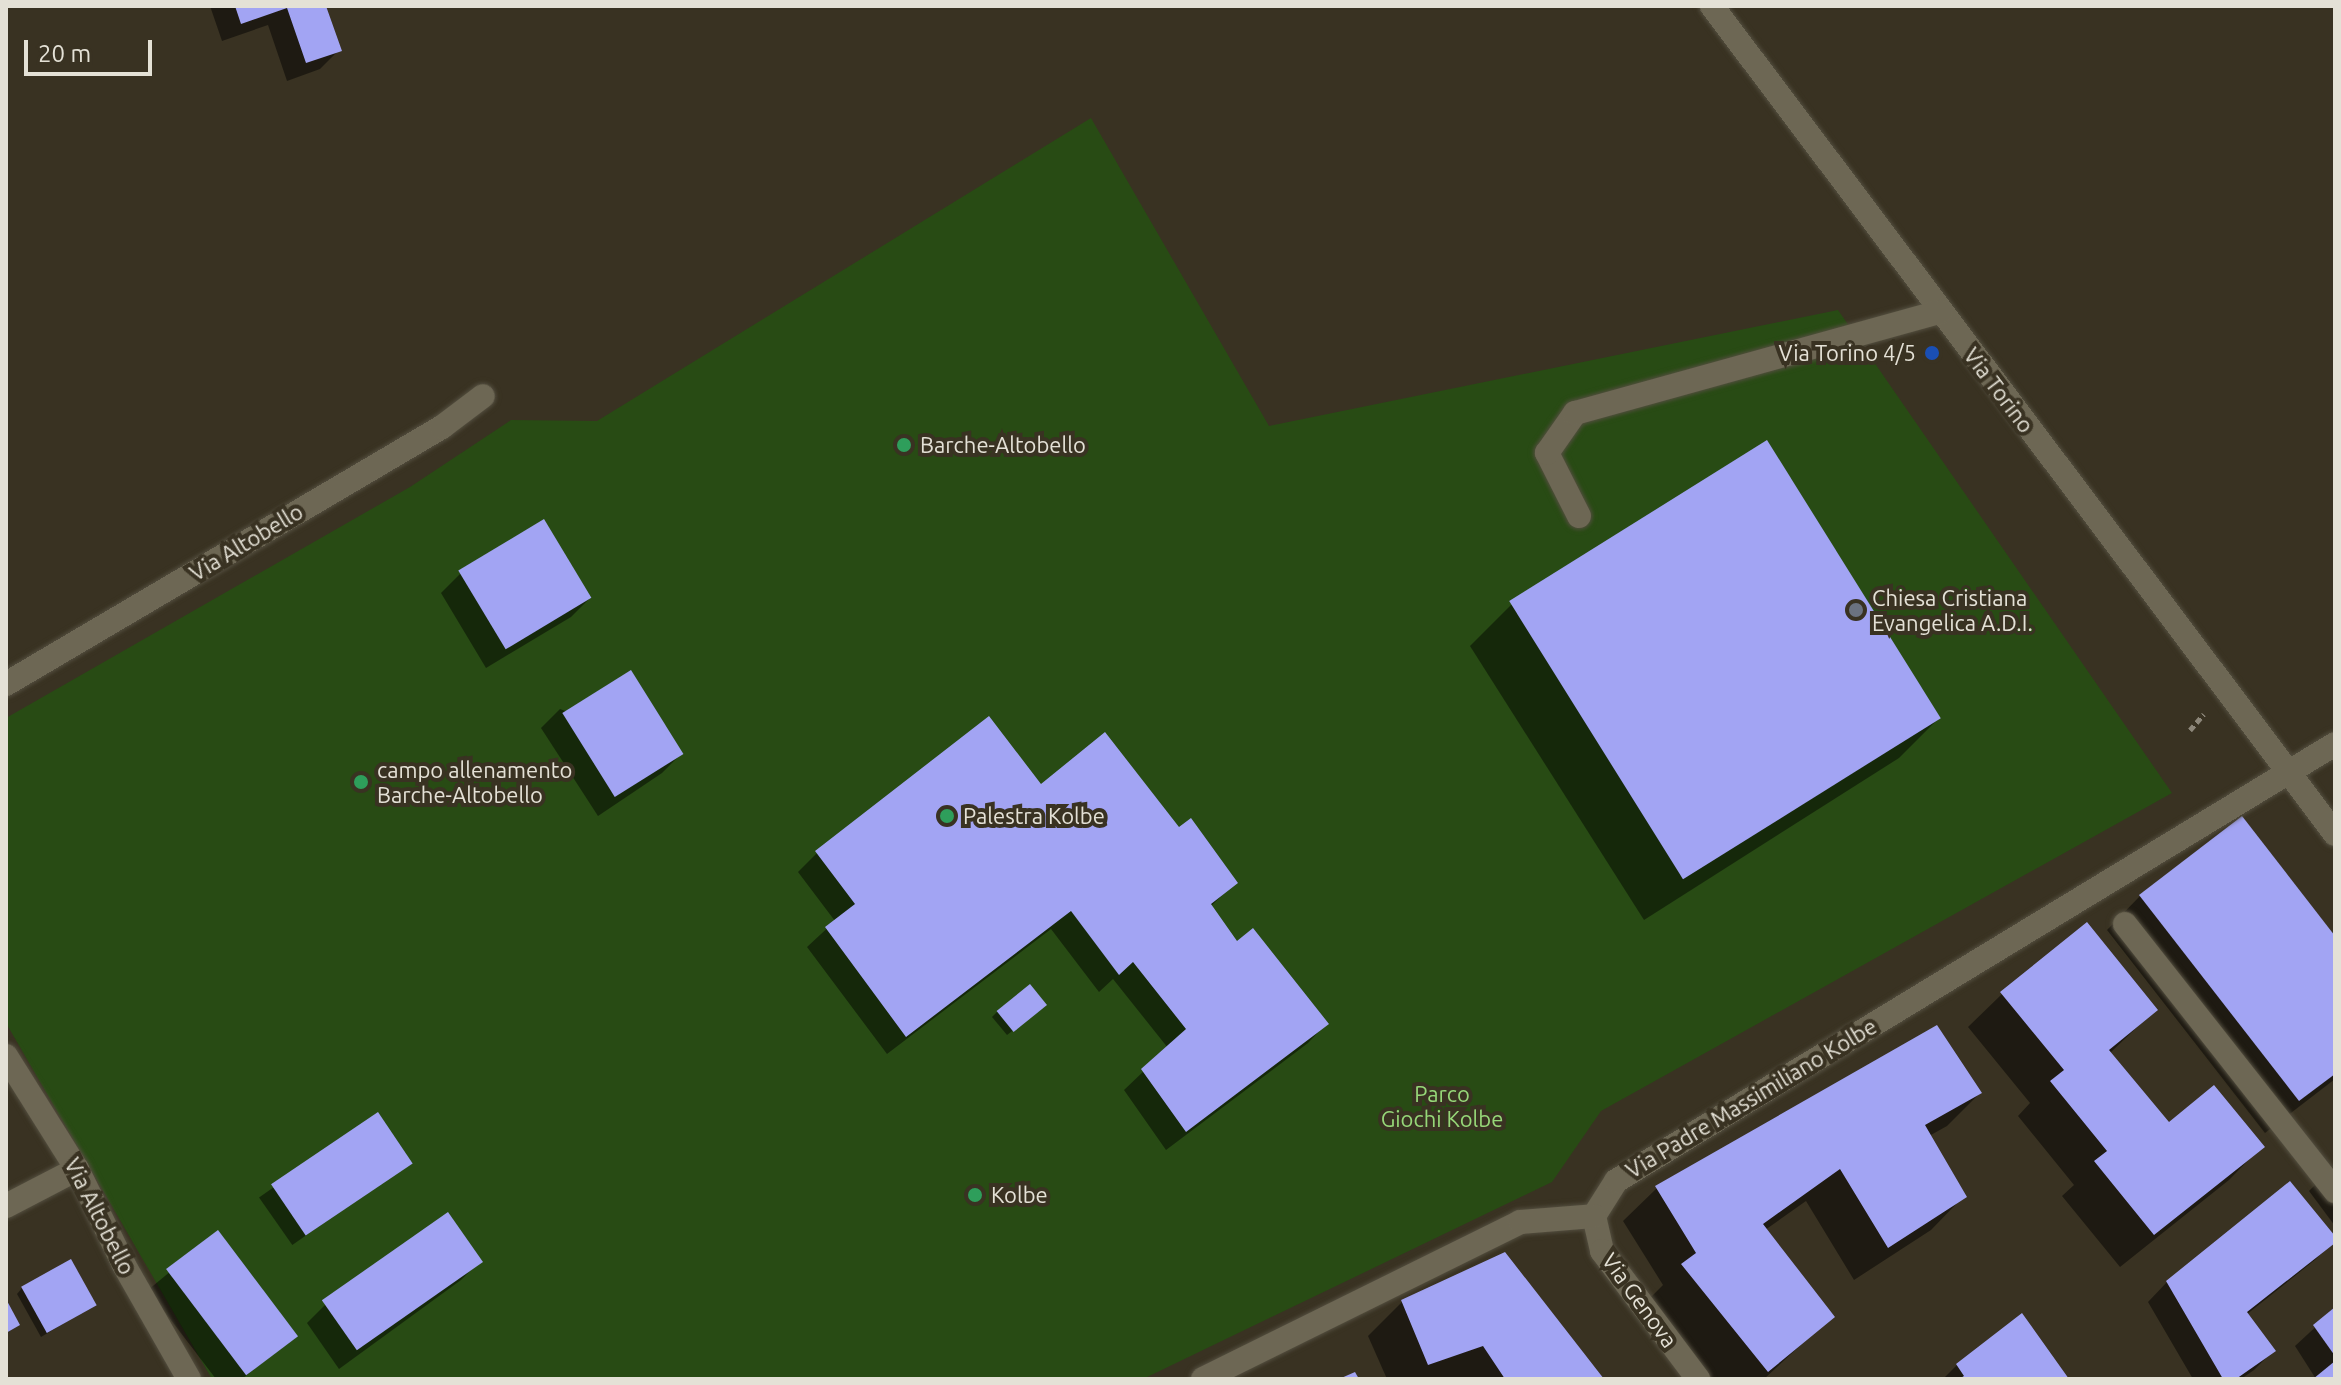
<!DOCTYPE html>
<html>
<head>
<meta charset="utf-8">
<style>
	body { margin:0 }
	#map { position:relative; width:2341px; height:1385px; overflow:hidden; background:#393222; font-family:Ubuntu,sans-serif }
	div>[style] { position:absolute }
	.green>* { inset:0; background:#284b14 }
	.shadow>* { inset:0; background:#0007; transform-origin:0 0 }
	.building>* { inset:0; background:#a2a4f3; transform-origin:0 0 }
	.path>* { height:5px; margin-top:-2.5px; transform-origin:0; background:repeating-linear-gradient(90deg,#8d877a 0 6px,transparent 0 10px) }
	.roads { filter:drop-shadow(0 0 2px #534e3f) drop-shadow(0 0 2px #534e3f) }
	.minor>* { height:24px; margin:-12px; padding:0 12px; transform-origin:12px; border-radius:12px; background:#6d6754 }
	.dots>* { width:22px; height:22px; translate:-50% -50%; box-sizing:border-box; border:4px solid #393222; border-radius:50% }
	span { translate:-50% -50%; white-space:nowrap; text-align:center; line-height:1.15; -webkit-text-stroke:8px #393222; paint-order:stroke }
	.poi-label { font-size:22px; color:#e4e1d6 }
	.right { translate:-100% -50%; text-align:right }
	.left { translate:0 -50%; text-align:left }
	.street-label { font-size:22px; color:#e4e1d6 }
	.park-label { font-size:22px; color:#96d778 }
	.frame { position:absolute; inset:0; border:8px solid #e4e1d6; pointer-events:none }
	.scale { position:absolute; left:24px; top:40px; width:128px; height:36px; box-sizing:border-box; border:4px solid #e4e1d6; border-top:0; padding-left:10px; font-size:24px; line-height:28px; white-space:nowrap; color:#e4e1d6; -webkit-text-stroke:6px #393222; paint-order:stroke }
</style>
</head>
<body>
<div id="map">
	<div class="green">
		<i style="clip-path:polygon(1091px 118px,1269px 426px,1838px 310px,2172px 793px,1601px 1111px,1552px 1182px,1143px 1379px,212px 1379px,6px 1023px,6px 718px,410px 487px,511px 420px,597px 421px)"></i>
	</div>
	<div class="shadow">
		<i style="clip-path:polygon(210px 6px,324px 6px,339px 50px,320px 69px,287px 81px,268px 25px,222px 41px)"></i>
		<i style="clip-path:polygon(460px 574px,590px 598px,571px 617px,486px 668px,441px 593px)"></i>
		<i style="clip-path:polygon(1511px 605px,1940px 717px,1899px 758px,1644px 920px,1470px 646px)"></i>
		<i style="clip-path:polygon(560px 709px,681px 754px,662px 773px,598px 816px,541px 728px)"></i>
		<i style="clip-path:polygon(1041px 787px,1178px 829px,1235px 883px,1211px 906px,1237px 944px,1326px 1024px,1308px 1043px,1166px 1150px,1124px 1090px,1168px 1048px,1113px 979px,1099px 992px,1051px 929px,887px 1054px,807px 947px,835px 921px,798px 872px,817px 853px)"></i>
		<i style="clip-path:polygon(2140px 896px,2335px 940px,2335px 1079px,2265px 1133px,2107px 930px)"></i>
		<i style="clip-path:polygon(2002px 994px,2155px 1010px,2110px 1053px,2169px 1125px,2262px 1146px,2229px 1180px,2120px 1267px,2062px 1196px,2074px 1185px,2018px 1116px,2030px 1103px,1968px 1027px)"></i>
		<i style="clip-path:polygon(998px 1011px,1038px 1011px,1007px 1035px,992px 1017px)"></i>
		<i style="clip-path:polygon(1980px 1093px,1947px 1126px,1929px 1136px,1964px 1196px,1931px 1230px,1854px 1280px,1806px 1201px,1765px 1230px,1832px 1316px,1764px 1379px,1713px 1379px,1649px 1299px,1663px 1285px,1623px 1221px,1657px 1188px)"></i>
		<i style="left:377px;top:1115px;width:58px;height:144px;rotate:55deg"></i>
		<i style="clip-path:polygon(2335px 1165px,2335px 1226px,2309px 1191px)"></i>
		<i style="clip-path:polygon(217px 1233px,296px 1336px,242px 1379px,216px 1379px,148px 1290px)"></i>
		<i style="clip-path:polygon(2335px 1239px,2316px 1259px,2246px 1315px,2273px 1351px,2254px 1370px,2241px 1379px,2193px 1379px,2148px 1302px,2167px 1282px)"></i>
		<i style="clip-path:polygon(1504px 1255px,1601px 1379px,1387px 1379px,1368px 1336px,1402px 1302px)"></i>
		<i style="clip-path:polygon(480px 1261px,461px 1280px,339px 1369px,307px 1323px,326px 1304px)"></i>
		<i style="clip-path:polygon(22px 1288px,95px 1305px,41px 1337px,17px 1294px)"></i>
		<i style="clip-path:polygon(2335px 1309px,2335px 1379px,2316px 1379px,2295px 1346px)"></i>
		<i style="clip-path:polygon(1957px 1365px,2067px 1379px,1943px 1379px)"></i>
	</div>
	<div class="building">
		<i style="clip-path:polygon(235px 6px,326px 6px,342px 51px,306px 63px,287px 8px,241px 24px)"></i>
		<i style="left:1767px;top:440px;width:328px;height:304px;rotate:58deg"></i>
		<i style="left:544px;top:519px;width:92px;height:100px;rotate:59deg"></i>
		<i style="left:631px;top:670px;width:99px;height:81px;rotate:58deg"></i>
		<i style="clip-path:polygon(989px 716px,1041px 784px,1105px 732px,1179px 827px,1191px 818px,1238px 883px,1211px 904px,1237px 941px,1253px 928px,1329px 1024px,1186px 1132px,1141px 1069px,1186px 1029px,1133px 962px,1119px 975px,1071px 911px,906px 1037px,825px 927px,855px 904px,815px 851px)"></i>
		<i style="clip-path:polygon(2242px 816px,2335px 936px,2335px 1074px,2299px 1101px,2139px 895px)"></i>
		<i style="clip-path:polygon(2087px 922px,2158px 1010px,2109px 1050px,2169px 1122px,2214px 1085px,2265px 1147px,2154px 1235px,2094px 1161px,2107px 1151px,2050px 1081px,2064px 1070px,2000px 992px)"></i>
		<i style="left:1030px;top:984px;width:27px;height:43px;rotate:51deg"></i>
		<i style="clip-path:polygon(1937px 1025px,1982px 1093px,1925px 1125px,1967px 1197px,1888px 1248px,1840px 1169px,1763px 1224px,1835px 1317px,1768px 1372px,1681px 1264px,1696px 1253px,1655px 1186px)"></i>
		<i style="left:378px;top:1112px;width:62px;height:129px;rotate:56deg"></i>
		<i style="clip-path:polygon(2290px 1181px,2335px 1236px,2335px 1243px,2247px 1312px,2276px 1351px,2236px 1379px,2223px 1379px,2166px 1281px)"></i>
		<i style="left:448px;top:1212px;width:61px;height:154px;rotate:55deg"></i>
		<i style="left:218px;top:1230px;width:133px;height:65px;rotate:53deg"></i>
		<i style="clip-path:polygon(1505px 1252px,1604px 1379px,1505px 1379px,1483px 1346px,1428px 1365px,1401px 1300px)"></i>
		<i style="left:71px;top:1259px;width:53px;height:57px;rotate:61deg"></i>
		<i style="clip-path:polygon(6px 1299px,20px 1325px,6px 1333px)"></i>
		<i style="clip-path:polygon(2335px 1307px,2335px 1356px,2313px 1325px)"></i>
		<i style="clip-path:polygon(2022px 1313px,2069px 1379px,1959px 1379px,1964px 1376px,1956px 1364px)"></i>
		<i style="clip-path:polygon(2335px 1361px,2335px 1379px,2313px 1379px)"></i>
		<i style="clip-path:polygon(1355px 1372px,1359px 1379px,1339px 1379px)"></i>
	</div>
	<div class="path">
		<i style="left:2190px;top:730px;width:21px;rotate:-49deg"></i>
	</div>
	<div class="roads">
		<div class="minor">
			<i style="left:1712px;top:6px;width:1036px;rotate:53.04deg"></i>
			<i style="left:1579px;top:516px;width:71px;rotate:-116.9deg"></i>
			<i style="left:1547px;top:453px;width:49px;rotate:-55deg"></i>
			<i style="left:1575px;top:413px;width:379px;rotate:-15.5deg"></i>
			<i style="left:6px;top:684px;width:506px;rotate:-30.52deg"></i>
			<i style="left:442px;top:427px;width:51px;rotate:-37.1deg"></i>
			<i style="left:2125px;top:924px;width:340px;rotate:51.8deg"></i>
			<i style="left:6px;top:1056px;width:133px;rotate:57.9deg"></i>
			<i style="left:77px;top:1169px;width:107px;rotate:63.9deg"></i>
			<i style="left:124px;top:1265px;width:131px;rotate:60.3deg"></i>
			<i style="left:6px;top:1206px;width:80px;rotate:-27.5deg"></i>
			<i style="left:1594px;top:1216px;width:41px;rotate:-57.8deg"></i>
			<i style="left:1616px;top:1181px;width:841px;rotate:-31.29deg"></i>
			<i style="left:1594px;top:1216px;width:36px;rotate:77deg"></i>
			<i style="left:1602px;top:1251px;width:160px;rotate:53.1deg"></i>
			<i style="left:1203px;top:1379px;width:354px;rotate:-26.3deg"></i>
			<i style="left:1520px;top:1222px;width:74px;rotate:-4.6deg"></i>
		</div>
	</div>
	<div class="dots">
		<i style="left:1932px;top:353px;background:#1a4fb4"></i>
		<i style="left:904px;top:445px;background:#2e9e5b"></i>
		<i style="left:1856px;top:610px;background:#6b7280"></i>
		<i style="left:361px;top:782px;background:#2e9e5b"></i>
		<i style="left:947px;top:816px;background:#2e9e5b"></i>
		<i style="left:975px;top:1195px;background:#2e9e5b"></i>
	</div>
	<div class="poi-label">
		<span class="right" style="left:1916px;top:353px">Via Torino 4/5</span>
		<span class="left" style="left:920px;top:445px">Barche-Altobello</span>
		<span class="left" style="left:1872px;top:610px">Chiesa Cristiana<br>Evangelica A.D.I.</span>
		<span class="left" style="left:377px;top:782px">campo allenamento<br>Barche-Altobello</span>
		<span class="left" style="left:963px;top:816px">Palestra Kolbe</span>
		<span class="left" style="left:991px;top:1195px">Kolbe</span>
	</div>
	<div class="street-label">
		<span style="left:1999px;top:390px;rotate:53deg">Via Torino</span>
		<span style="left:246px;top:542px;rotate:-31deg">Via Altobello</span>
		<span style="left:1751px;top:1098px;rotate:-31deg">Via Padre Massimiliano Kolbe</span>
		<span style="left:100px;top:1216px;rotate:63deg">Via Altobello</span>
		<span style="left:1640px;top:1300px;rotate:54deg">Via Genova</span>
	</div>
	<div class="park-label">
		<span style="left:1442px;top:1106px">Parco<br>Giochi Kolbe</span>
	</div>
	<div class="frame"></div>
	<div class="scale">20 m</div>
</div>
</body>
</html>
